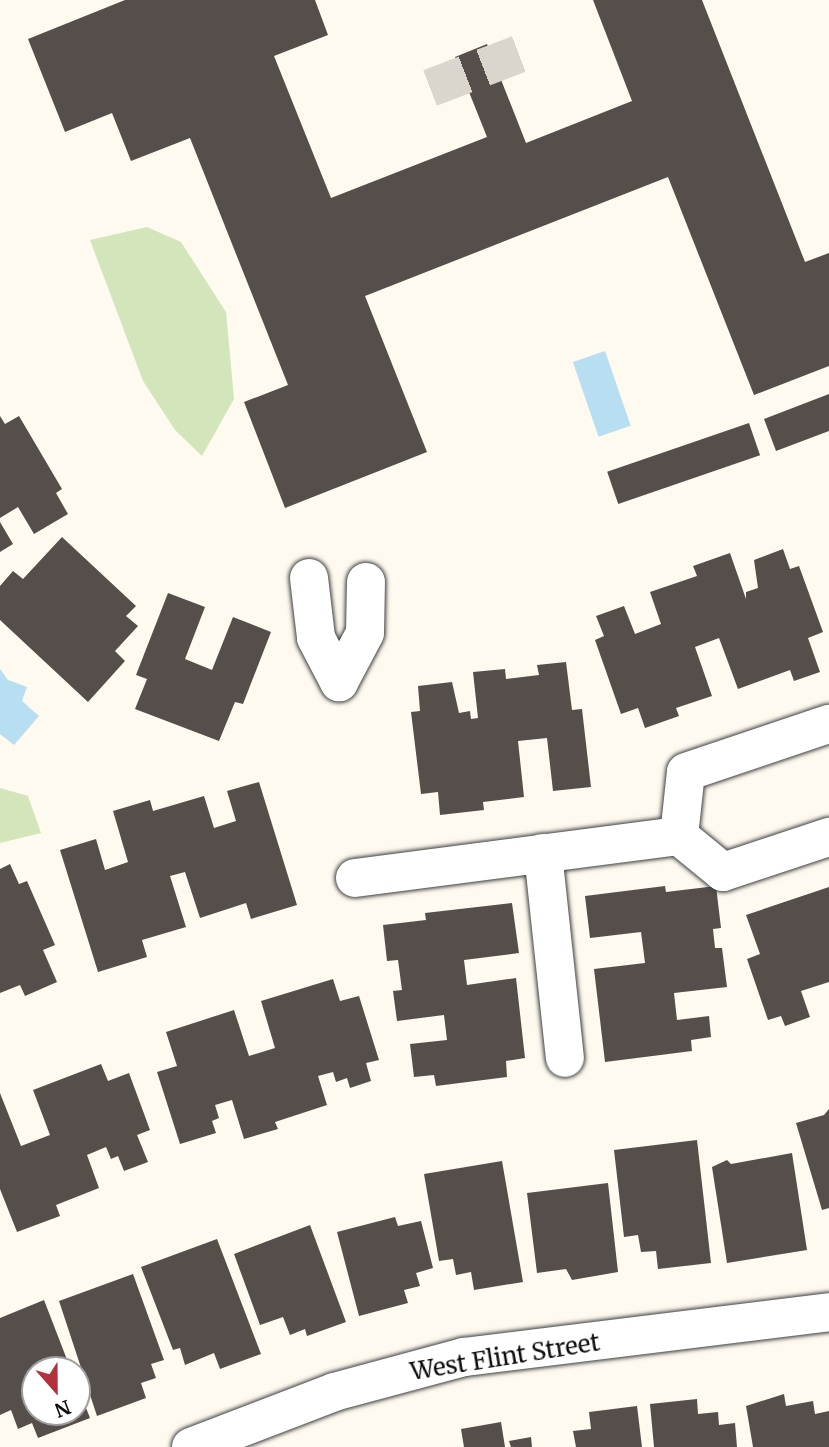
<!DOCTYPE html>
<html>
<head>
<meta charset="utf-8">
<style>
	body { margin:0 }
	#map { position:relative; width:829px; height:1447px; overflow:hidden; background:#fefaef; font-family:Merriweather,serif }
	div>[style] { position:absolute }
	.green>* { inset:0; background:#d3e5bb }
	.water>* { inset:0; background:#b8def1; transform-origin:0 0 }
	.building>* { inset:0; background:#554e4b; transform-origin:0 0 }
	.minor-tunnel>* { height:38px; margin-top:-19px; transform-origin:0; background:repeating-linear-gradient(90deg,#dad6cd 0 38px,transparent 0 57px) }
	.roads { filter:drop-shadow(0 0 2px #404040) drop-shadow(0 0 2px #404040) }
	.minor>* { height:38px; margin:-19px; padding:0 19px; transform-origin:19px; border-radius:19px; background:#fff }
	span { translate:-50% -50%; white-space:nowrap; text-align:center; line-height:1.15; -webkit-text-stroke:7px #fff; paint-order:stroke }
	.street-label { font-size:24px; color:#0d0d0d }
	.north { position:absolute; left:21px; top:1356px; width:70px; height:70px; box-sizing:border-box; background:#fff; border:2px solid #9e9e9e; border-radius:50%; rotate:159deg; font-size:19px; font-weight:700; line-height:28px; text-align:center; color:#0d0d0d }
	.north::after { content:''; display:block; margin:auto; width:24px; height:32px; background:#b2313d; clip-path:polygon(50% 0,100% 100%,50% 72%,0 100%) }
</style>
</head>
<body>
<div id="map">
	<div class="green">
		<i style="clip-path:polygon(147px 227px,181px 242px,226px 312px,234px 399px,202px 456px,175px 430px,143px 381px,90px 240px)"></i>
		<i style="clip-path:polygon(0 788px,28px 796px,41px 833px,0 843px)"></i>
	</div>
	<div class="water">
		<i style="left:605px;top:351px;width:79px;height:34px;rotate:71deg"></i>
		<i style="clip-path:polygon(0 669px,8px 680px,27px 687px,22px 701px,39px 716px,14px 745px,0 734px)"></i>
	</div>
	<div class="building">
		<i style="clip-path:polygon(125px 0,315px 0,328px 35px,274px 56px,331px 198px,487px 137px,455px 57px,487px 44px,526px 143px,632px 101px,593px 0,702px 0,805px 262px,829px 253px,829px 366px,754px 395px,668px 177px,365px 296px,427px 452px,285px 508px,244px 402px,288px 385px,190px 138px,131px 161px,112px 113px,65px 132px,28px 39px)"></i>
		<i style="clip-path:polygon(829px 394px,829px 431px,776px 451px,764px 419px)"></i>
		<i style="clip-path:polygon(0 416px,5px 424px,19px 416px,62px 489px,56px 493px,68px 514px,34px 534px,18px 507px,0 518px)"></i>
		<i style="left:749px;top:423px;width:34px;height:150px;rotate:71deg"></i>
		<i style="clip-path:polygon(0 522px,13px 544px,0 552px)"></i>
		<i style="clip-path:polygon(62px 537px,136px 606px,126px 616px,138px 626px,115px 651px,125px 661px,88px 702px,0 620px,0 586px,13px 571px,23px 579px)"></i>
		<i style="clip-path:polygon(783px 549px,790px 569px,799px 566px,823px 632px,808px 638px,820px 672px,794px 681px,790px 670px,738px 689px,719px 638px,695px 647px,712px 696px,676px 708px,679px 716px,645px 728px,638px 708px,621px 714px,595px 640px,604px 636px,596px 616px,624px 606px,635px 634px,661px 624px,650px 592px,697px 576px,693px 566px,730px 553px,746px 599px,746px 592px,758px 588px,754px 560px)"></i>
		<i style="clip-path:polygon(168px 593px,205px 607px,185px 659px,212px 670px,233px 617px,271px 632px,243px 704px,235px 702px,219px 741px,135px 709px,147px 679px,136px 675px)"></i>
		<i style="clip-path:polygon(566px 662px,572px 710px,582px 709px,591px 787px,553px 791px,547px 738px,518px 741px,524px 797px,483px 802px,484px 810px,440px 815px,438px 792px,421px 794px,411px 712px,420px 711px,418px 686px,452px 682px,459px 713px,470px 711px,471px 719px,478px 718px,473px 672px,505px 669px,506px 679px,539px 675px,537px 665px)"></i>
		<i style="clip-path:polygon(259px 782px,297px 905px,251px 919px,246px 903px,200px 918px,185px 872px,170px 876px,186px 927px,142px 940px,147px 957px,98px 972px,60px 850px,96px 839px,105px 870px,128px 862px,113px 811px,150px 800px,153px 811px,204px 796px,214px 828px,236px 821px,227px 791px)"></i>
		<i style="clip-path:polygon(10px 864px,19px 884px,27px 881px,55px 945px,43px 950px,57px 982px,25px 996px,20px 985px,0 993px,0 869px)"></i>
		<i style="clip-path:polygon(665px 886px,666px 892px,716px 886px,721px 928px,713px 929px,715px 948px,722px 948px,727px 987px,674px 993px,677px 1020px,709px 1016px,711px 1037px,691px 1040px,692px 1051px,605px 1062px,594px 969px,645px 963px,641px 932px,590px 938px,585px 896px)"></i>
		<i style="clip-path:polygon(829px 887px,829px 982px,801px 991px,810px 1017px,785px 1026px,781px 1016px,768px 1020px,747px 959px,760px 954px,746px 915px)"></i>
		<i style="clip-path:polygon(512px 903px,519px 953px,464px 960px,467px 985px,516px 978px,525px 1058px,506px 1061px,507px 1077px,436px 1086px,434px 1075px,414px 1077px,410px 1044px,447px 1040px,444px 1015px,397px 1021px,393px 991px,402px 990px,398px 960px,387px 961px,383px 925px,426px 920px,425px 913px)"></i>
		<i style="clip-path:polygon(333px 979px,340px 1001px,359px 996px,379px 1060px,366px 1063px,371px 1081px,350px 1088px,347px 1078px,336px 1082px,333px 1072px,318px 1076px,327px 1105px,275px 1122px,278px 1129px,244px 1139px,232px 1100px,215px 1105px,219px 1118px,212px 1121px,216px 1133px,180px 1144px,157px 1072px,177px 1066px,166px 1032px,234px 1010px,249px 1056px,275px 1048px,261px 1001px)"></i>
		<i style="clip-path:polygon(101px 1064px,108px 1081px,129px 1073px,150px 1130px,137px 1135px,148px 1162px,124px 1171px,118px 1156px,111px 1159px,106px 1147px,87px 1155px,99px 1188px,56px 1205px,60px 1216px,17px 1232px,0 1189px,0 1093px,21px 1146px,50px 1135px,33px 1090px)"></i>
		<i style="clip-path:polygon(829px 1109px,829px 1208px,822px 1210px,796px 1123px,824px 1115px)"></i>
		<i style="clip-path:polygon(697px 1140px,711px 1263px,658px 1269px,656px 1251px,641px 1252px,638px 1235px,624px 1237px,614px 1150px)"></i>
		<i style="clip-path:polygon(792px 1153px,807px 1250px,727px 1263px,712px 1167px,727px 1160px,731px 1164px)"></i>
		<i style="clip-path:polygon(502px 1161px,523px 1282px,474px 1290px,471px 1272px,456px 1275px,453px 1259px,439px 1261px,424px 1174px)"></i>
		<i style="clip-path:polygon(608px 1183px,618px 1272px,572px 1280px,566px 1269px,537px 1273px,527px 1193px)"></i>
		<i style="clip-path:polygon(395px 1217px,398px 1226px,421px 1221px,433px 1268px,416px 1273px,420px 1286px,404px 1290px,408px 1303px,359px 1316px,337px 1232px)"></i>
		<i style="clip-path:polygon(310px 1225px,346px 1322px,307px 1336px,305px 1329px,290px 1335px,283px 1317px,260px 1325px,234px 1254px)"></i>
		<i style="clip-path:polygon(217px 1239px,261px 1354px,220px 1369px,214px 1353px,185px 1365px,180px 1348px,173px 1350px,141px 1267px)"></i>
		<i style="clip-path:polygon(133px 1274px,164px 1360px,151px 1364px,156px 1378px,141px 1383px,146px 1398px,97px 1416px,59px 1301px)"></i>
		<i style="clip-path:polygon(44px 1300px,71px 1370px,35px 1370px,35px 1412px,77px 1412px,77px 1385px,90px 1418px,38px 1438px,32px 1423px,18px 1429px,11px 1410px,0 1415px,0 1318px)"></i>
		<i style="clip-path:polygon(784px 1394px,786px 1406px,813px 1401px,815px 1414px,829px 1411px,829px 1447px,753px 1447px,746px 1406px)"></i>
		<i style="clip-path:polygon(697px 1399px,698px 1414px,718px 1412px,719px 1425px,735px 1423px,737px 1447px,654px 1447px,650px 1404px)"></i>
		<i style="clip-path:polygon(637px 1406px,642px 1447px,576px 1447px,573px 1431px,591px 1429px,589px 1412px)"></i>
		<i style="clip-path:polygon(501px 1422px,505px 1447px,464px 1447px,461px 1429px)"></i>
		<i style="clip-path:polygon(531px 1437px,532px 1447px,511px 1447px,509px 1441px)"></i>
	</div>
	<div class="minor-tunnel">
		<i style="left:430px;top:88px;width:97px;rotate:-21deg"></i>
	</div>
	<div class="roads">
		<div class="minor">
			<i style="left:309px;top:578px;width:60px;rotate:83.3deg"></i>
			<i style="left:316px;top:638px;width:50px;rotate:62.4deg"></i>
			<i style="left:339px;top:682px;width:55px;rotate:-62deg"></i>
			<i style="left:365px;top:633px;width:51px;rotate:-88.9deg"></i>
			<i style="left:679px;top:836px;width:64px;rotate:-83.8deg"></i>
			<i style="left:686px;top:772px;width:151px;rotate:-18.6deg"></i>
			<i style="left:543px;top:853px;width:206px;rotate:83.9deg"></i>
			<i style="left:355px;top:878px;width:327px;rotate:-7.4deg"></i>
			<i style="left:679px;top:836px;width:57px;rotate:39.3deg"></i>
			<i style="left:723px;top:872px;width:112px;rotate:-18.3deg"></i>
			<i style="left:191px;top:1447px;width:153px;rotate:-21deg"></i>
			<i style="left:334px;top:1392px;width:135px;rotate:-15.1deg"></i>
			<i style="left:464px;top:1357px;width:368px;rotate:-7deg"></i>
		</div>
	</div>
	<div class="street-label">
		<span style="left:505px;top:1357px;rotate:-9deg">West Flint Street</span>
	</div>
	<div class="north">N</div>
</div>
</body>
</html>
